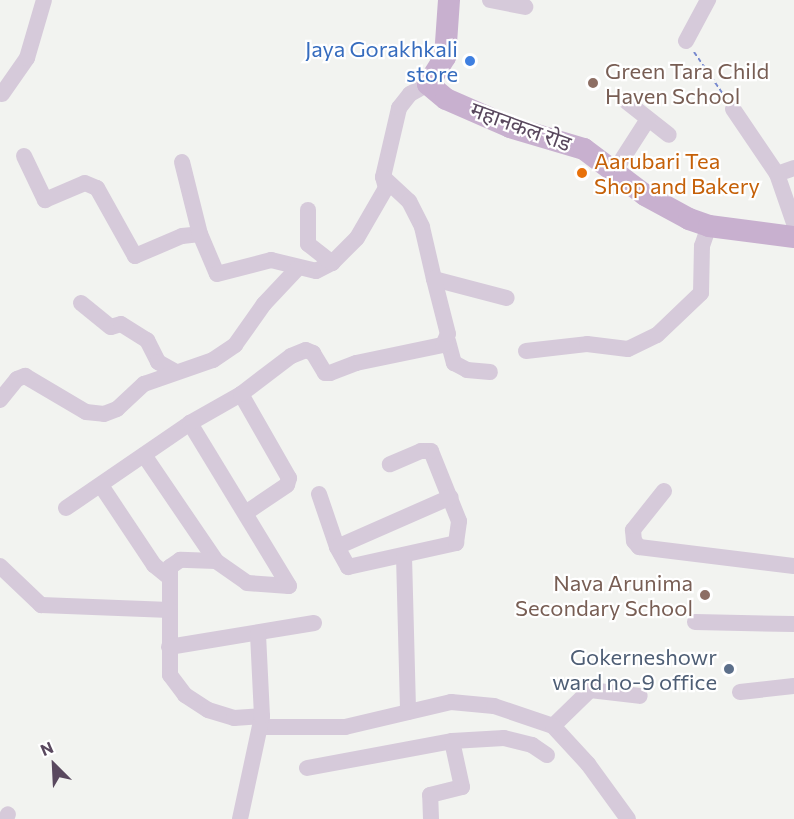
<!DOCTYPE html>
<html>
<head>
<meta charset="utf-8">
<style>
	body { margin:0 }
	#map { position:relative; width:794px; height:819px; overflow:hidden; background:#f2f3f0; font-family:Commissioner,"Noto Sans Devanagari",sans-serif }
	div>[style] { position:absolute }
	.path>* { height:2px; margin-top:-1px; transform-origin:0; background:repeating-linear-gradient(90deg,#7789ce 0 4.5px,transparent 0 7.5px) }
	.minor>* { height:16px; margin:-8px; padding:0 8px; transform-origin:8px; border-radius:8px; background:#d6cada }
	.major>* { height:22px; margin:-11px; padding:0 11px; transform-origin:11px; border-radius:11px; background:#c8b0cf }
	.dots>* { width:16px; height:16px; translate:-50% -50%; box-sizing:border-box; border:3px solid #fff; border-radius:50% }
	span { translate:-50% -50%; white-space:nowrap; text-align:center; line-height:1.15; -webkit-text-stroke:4.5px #fff; paint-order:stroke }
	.shop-label { font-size:22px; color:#366cbe }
	.right { translate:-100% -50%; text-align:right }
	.education-label { font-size:22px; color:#785e54 }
	.left { translate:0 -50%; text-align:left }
	.street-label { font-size:22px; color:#59485e }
	.food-label { font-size:22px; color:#c56008 }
	.service-label { font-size:22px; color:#4e5e75 }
	.north { position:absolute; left:24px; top:735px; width:60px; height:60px; -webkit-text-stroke:4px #fff; paint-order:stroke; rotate:336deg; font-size:16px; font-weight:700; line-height:24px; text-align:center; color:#59485e }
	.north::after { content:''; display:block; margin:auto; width:21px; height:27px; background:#59485e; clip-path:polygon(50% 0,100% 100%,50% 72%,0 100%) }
</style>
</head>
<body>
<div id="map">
	<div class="path">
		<i style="left:694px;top:52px;width:55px;rotate:55.4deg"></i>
	</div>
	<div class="minor">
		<i style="left:490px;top:0;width:36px;rotate:11deg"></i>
		<i style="left:686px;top:41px;width:47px;rotate:-61.8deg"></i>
		<i style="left:2px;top:94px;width:44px;rotate:-55.2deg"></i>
		<i style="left:27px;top:58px;width:60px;rotate:-73.7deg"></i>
		<i style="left:627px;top:102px;width:53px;rotate:38.2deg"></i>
		<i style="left:733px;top:109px;width:78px;rotate:55.9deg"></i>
		<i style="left:777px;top:174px;width:52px;rotate:70.9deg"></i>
		<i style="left:24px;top:156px;width:49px;rotate:64.5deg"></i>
		<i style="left:45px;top:200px;width:43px;rotate:-23deg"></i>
		<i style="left:85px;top:183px;width:13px;rotate:23deg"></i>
		<i style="left:97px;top:188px;width:78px;rotate:60.8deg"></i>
		<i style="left:135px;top:256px;width:51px;rotate:-23.1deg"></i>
		<i style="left:182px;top:236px;width:18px;rotate:-6deg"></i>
		<i style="left:200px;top:234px;width:43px;rotate:67deg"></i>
		<i style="left:217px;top:274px;width:56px;rotate:-14.5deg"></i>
		<i style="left:271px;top:260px;width:46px;rotate:13.7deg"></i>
		<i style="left:316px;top:271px;width:18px;rotate:-27deg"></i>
		<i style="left:332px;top:263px;width:35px;rotate:-45deg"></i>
		<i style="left:357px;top:238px;width:58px;rotate:-59.9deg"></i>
		<i style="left:386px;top:188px;width:11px;rotate:-105deg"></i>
		<i style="left:383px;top:177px;width:71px;rotate:-76.9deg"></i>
		<i style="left:399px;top:108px;width:18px;rotate:-52deg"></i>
		<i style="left:410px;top:94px;width:21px;rotate:-29deg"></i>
		<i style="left:182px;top:162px;width:74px;rotate:76deg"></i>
		<i style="left:614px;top:172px;width:63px;rotate:-57.3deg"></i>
		<i style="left:777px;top:174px;width:18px;rotate:-19deg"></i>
		<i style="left:383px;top:177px;width:35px;rotate:43deg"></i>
		<i style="left:409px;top:201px;width:29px;rotate:63deg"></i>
		<i style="left:422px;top:227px;width:53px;rotate:77deg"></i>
		<i style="left:434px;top:279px;width:75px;rotate:14.6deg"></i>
		<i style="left:308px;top:210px;width:34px;rotate:90deg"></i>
		<i style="left:308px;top:244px;width:31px;rotate:38deg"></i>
		<i style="left:81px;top:303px;width:38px;rotate:39deg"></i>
		<i style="left:111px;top:327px;width:10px;rotate:-17deg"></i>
		<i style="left:121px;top:324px;width:31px;rotate:32deg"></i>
		<i style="left:147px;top:340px;width:25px;rotate:63deg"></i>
		<i style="left:158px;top:362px;width:21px;rotate:29deg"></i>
		<i style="left:448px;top:341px;width:23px;rotate:75deg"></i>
		<i style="left:454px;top:363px;width:15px;rotate:28deg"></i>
		<i style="left:467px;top:370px;width:23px;rotate:5deg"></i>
		<i style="left:526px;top:351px;width:61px;rotate:-6.5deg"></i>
		<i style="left:587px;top:344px;width:41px;rotate:7deg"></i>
		<i style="left:628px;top:349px;width:32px;rotate:-26deg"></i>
		<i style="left:657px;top:335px;width:61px;rotate:-43.7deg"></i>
		<i style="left:701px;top:293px;width:47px;rotate:-88.8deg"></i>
		<i style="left:702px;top:246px;width:21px;rotate:-71deg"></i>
		<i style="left:241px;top:394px;width:97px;rotate:60.3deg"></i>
		<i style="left:289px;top:478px;width:7px;rotate:106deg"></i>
		<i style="left:287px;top:485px;width:48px;rotate:146deg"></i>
		<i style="left:0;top:400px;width:27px;rotate:-51deg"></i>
		<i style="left:17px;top:379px;width:9px;rotate:-21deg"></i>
		<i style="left:25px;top:376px;width:71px;rotate:30.5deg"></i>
		<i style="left:86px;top:412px;width:18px;rotate:6deg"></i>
		<i style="left:104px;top:414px;width:14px;rotate:-21deg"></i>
		<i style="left:117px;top:409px;width:37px;rotate:-43deg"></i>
		<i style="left:144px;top:384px;width:73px;rotate:-19.2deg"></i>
		<i style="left:213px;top:360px;width:27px;rotate:-34deg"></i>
		<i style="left:235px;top:345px;width:50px;rotate:-54.7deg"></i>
		<i style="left:264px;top:304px;width:48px;rotate:-46.7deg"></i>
		<i style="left:144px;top:455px;width:128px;rotate:55.8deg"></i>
		<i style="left:216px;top:561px;width:38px;rotate:35deg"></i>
		<i style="left:247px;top:583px;width:42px;rotate:4.1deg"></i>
		<i style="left:289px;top:586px;width:191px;rotate:-121.3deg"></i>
		<i style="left:102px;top:487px;width:94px;rotate:56.3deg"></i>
		<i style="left:154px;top:565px;width:19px;rotate:39deg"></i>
		<i style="left:664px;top:491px;width:50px;rotate:128.5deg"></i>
		<i style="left:633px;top:530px;width:11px;rotate:85deg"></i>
		<i style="left:634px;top:541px;width:8px;rotate:50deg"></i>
		<i style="left:639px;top:547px;width:156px;rotate:7deg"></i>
		<i style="left:319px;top:494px;width:56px;rotate:71.2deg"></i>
		<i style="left:337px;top:547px;width:23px;rotate:61deg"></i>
		<i style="left:348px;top:567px;width:111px;rotate:-12.5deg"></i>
		<i style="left:456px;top:543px;width:22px;rotate:-82deg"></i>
		<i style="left:459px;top:521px;width:75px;rotate:-111.8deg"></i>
		<i style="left:431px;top:451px;width:10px;rotate:180deg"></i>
		<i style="left:421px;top:451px;width:34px;rotate:157deg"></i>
		<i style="left:66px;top:508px;width:150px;rotate:-34.4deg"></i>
		<i style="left:190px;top:423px;width:59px;rotate:-29.6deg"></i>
		<i style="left:241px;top:394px;width:63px;rotate:-37.2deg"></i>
		<i style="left:291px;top:356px;width:16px;rotate:-22deg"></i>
		<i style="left:306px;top:350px;width:8px;rotate:23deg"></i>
		<i style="left:313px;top:353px;width:23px;rotate:59deg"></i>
		<i style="left:325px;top:373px;width:5px"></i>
		<i style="left:330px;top:373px;width:28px;rotate:-21deg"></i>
		<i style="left:356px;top:363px;width:89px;rotate:-11.7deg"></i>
		<i style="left:443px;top:345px;width:12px;rotate:-66deg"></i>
		<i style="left:448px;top:334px;width:57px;rotate:-104.3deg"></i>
		<i style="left:337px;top:547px;width:124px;rotate:-23.7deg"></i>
		<i style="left:404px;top:556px;width:156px;rotate:88.5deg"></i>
		<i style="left:216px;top:561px;width:36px;rotate:-178deg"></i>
		<i style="left:180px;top:560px;width:12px;rotate:145deg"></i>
		<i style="left:170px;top:567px;width:108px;rotate:90deg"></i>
		<i style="left:170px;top:675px;width:25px;rotate:53deg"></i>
		<i style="left:185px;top:695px;width:27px;rotate:33deg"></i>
		<i style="left:208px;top:710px;width:27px;rotate:17deg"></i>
		<i style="left:234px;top:718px;width:28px;rotate:-4deg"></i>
		<i style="left:0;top:566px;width:57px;rotate:43.6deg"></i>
		<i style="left:41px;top:605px;width:129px;rotate:2.2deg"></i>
		<i style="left:695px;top:622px;width:99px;rotate:1.2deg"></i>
		<i style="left:169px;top:647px;width:147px;rotate:-9.4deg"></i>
		<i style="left:740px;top:692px;width:54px;rotate:-6.3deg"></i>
		<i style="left:553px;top:726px;width:52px;rotate:-44.2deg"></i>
		<i style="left:590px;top:690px;width:50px;rotate:6.8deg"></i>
		<i style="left:261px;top:727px;width:84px"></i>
		<i style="left:345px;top:727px;width:109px;rotate:-13.3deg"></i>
		<i style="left:451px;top:702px;width:43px;rotate:5.3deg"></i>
		<i style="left:494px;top:706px;width:62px;rotate:18.7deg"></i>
		<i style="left:553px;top:726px;width:52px;rotate:47.4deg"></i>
		<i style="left:588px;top:764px;width:68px;rotate:54deg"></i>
		<i style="left:307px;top:768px;width:147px;rotate:-10.5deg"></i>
		<i style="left:452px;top:741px;width:52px;rotate:-3.3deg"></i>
		<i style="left:504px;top:738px;width:29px;rotate:14deg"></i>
		<i style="left:532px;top:745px;width:18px;rotate:34deg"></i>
		<i style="left:6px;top:819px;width:5px;rotate:-68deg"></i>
		<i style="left:240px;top:819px;width:105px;rotate:-77.9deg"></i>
		<i style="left:262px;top:716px;width:83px;rotate:-92.8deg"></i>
		<i style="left:431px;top:819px;width:24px;rotate:-92deg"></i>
		<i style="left:430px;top:795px;width:33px;rotate:-14deg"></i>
		<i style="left:462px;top:787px;width:47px;rotate:-102.3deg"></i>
	</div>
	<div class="major">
		<i style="left:449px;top:0;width:57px;rotate:94deg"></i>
		<i style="left:445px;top:57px;width:32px;rotate:122deg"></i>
		<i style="left:428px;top:84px;width:23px;rotate:40deg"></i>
		<i style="left:446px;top:99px;width:70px;rotate:23.6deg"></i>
		<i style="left:510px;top:127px;width:77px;rotate:16.6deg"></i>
		<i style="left:584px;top:149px;width:76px;rotate:37deg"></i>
		<i style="left:645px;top:195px;width:50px;rotate:28.6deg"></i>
		<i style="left:689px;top:219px;width:21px;rotate:19deg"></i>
		<i style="left:709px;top:226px;width:86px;rotate:7.4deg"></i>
	</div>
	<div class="dots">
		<i style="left:470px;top:61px;background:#3f7fe0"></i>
		<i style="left:593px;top:83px;background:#8d6e63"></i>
		<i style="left:582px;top:173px;background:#e8710a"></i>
		<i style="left:705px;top:595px;background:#8d6e63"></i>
		<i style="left:729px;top:669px;background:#5c6f8a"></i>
	</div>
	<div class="shop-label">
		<span class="right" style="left:458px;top:61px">Jaya Gorakhkali<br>store</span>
	</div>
	<div class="education-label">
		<span class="left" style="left:605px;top:83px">Green Tara Child<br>Haven School</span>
		<span class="right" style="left:693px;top:595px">Nava Arunima<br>Secondary School</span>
	</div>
	<div class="street-label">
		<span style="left:521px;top:126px;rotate:20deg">महानकल रोड</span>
	</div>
	<div class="food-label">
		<span class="left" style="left:594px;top:173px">Aarubari Tea<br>Shop and Bakery</span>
	</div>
	<div class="service-label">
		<span class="right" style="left:717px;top:669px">Gokerneshowr<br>ward no-9 office</span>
	</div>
	<div class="north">N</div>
</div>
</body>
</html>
